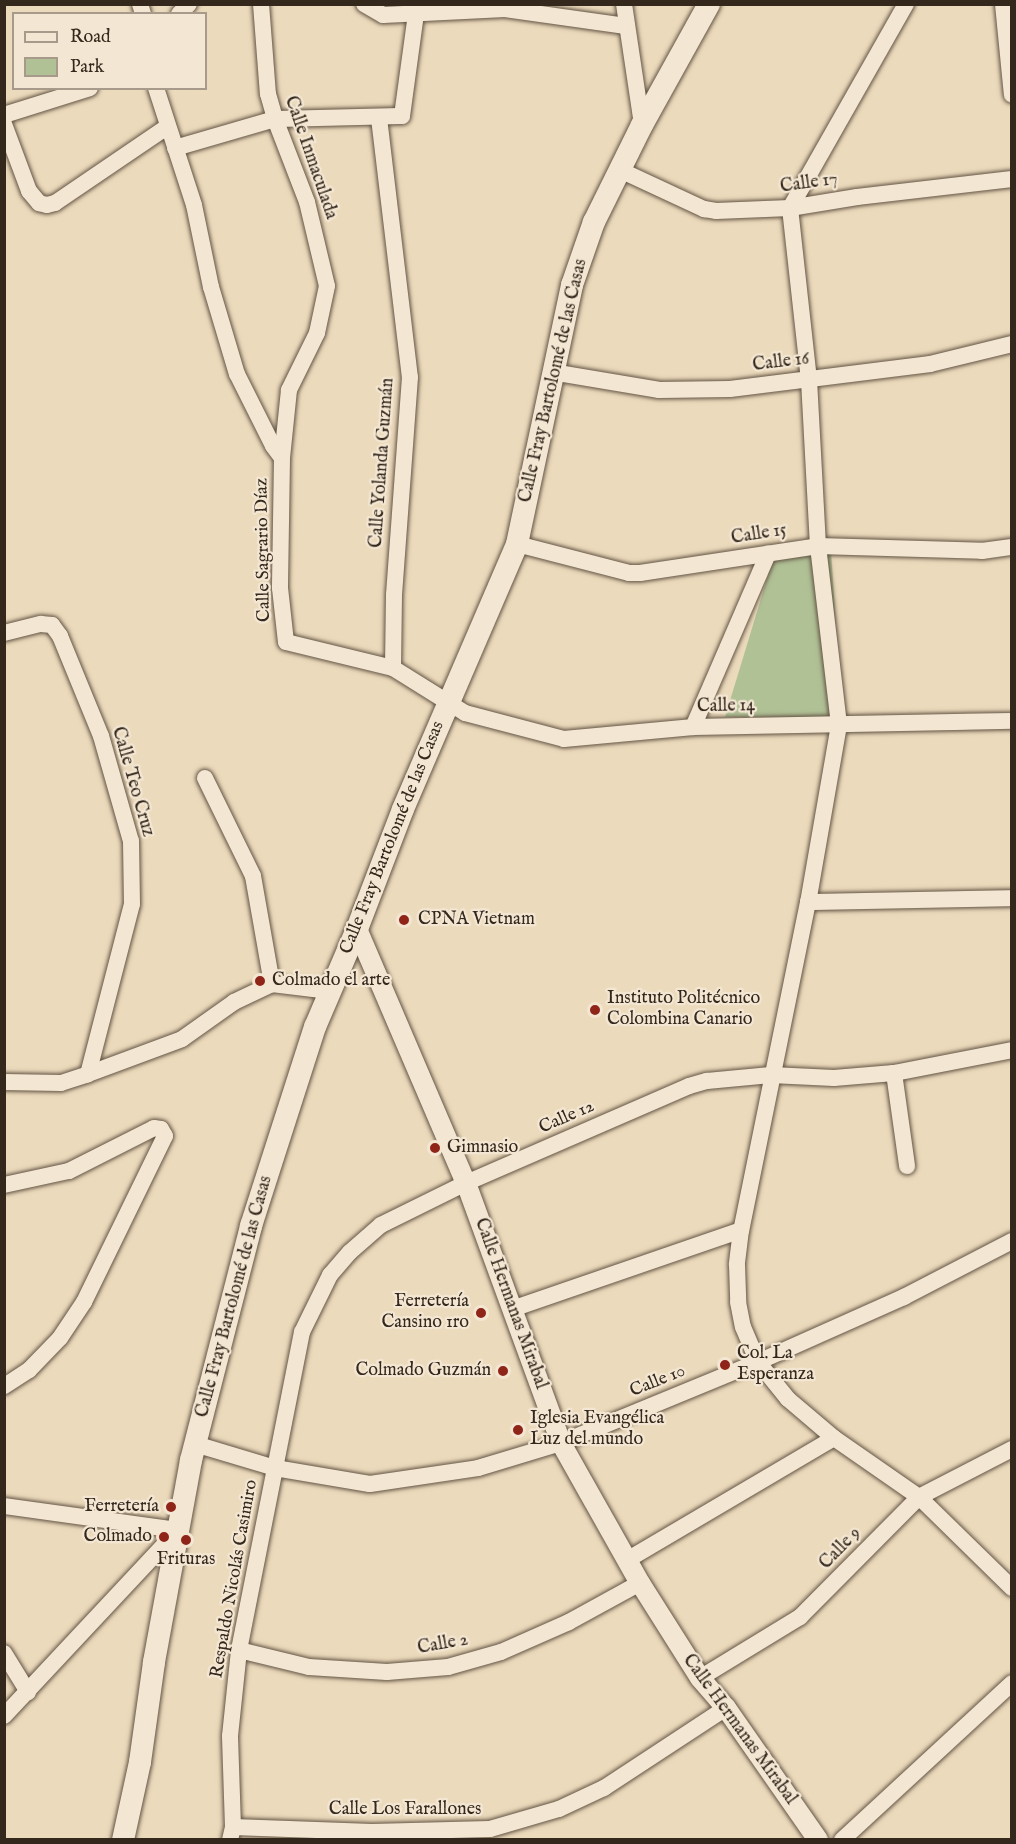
<!DOCTYPE html>
<html>
<head>
<meta charset="utf-8">
<style>
	body { margin:0 }
	#map { position:relative; width:1016px; height:1844px; overflow:hidden; background:#ecdabc; font-family:"IM FELL English",serif }
	div>[style] { position:absolute }
	.green>* { inset:0; background:#b1c196 }
	.roads { filter:drop-shadow(0 0 2px #625444) drop-shadow(0 0 2px #625444) }
	.minor>* { height:16px; margin:-8px; padding:0 8px; transform-origin:8px; border-radius:8px; background:#f3e7d3 }
	.tertiary>* { height:20px; margin:-10px; padding:0 10px; transform-origin:10px; border-radius:10px; background:#f3e7d3 }
	.secondary>* { height:22px; margin:-11px; padding:0 11px; transform-origin:11px; border-radius:11px; background:#f3e7d3 }
	.dots>* { width:16px; height:16px; translate:-50% -50%; box-sizing:border-box; border:3px solid #f3e7d3; border-radius:50% }
	span { translate:-50% -50%; white-space:nowrap; text-align:center; line-height:1.15; -webkit-text-stroke:4.5px #f3e7d3; paint-order:stroke }
	.street-label { font-size:18px; color:#34271c }
	.poi-label { font-size:18px; color:#34271c }
	.left { translate:0 -50%; text-align:left }
	.right { translate:-100% -50%; text-align:right }
	.frame { position:absolute; inset:0; border:6px solid #34271c; pointer-events:none }
	.legend { position:absolute; left:12px; top:12px; width:195px; height:78px; box-sizing:border-box; background:#f3e7d3; border:2px solid #a79a8a; margin:0; padding:8px 10px; list-style:none; font-size:18px; color:#34271c }
	.legend li { display:flex; align-items:center; gap:12px; height:30px }
	.legend b { width:30px; border:2px solid #a79a8a }
</style>
</head>
<body>
<div id="map">
	<div class="green">
		<i style="clip-path:polygon(831px 550px,842px 717px,725px 717px,773px 559px)"></i>
	</div>
	<div class="roads">
		<div class="minor">
			<i style="left:140px;top:4px;width:10px;rotate:73deg"></i>
			<i style="left:261px;top:4px;width:90px;rotate:85.6deg"></i>
			<i style="left:268px;top:94px;width:26px;rotate:74deg"></i>
			<i style="left:275px;top:119px;width:89px;rotate:68.9deg"></i>
			<i style="left:307px;top:202px;width:86px;rotate:76.6deg"></i>
			<i style="left:327px;top:286px;width:48px;rotate:102deg"></i>
			<i style="left:317px;top:333px;width:64px;rotate:116.2deg"></i>
			<i style="left:289px;top:390px;width:68px;rotate:95.9deg"></i>
			<i style="left:364px;top:4px;width:22px;rotate:30deg"></i>
			<i style="left:383px;top:15px;width:122px;rotate:-2.8deg"></i>
			<i style="left:505px;top:9px;width:122px;rotate:8deg"></i>
			<i style="left:624px;top:4px;width:122px;rotate:81.5deg"></i>
			<i style="left:906px;top:4px;width:235px;rotate:119.6deg"></i>
			<i style="left:790px;top:208px;width:173px;rotate:83.7deg"></i>
			<i style="left:809px;top:380px;width:166px;rotate:86.9deg"></i>
			<i style="left:818px;top:546px;width:180px;rotate:83.3deg"></i>
			<i style="left:839px;top:725px;width:180px;rotate:99.9deg"></i>
			<i style="left:808px;top:902px;width:335px;rotate:101.5deg"></i>
			<i style="left:741px;top:1230px;width:35px;rotate:97deg"></i>
			<i style="left:737px;top:1265px;width:37px;rotate:88deg"></i>
			<i style="left:738px;top:1302px;width:25px;rotate:79deg"></i>
			<i style="left:743px;top:1327px;width:38px;rotate:67deg"></i>
			<i style="left:758px;top:1362px;width:48px;rotate:51deg"></i>
			<i style="left:788px;top:1399px;width:60px;rotate:40.3deg"></i>
			<i style="left:834px;top:1438px;width:103px;rotate:34.8deg"></i>
			<i style="left:919px;top:1497px;width:130px;rotate:44.4deg"></i>
			<i style="left:1003px;top:4px;width:91px;rotate:84.4deg"></i>
			<i style="left:179px;top:14px;width:14px;rotate:-45deg"></i>
			<i style="left:156px;top:88px;width:123px;rotate:72deg"></i>
			<i style="left:194px;top:205px;width:84px;rotate:78.3deg"></i>
			<i style="left:211px;top:287px;width:91px;rotate:73.4deg"></i>
			<i style="left:237px;top:374px;width:80px;rotate:63.4deg"></i>
			<i style="left:273px;top:446px;width:15px;rotate:53deg"></i>
			<i style="left:282px;top:458px;width:130px;rotate:90.9deg"></i>
			<i style="left:280px;top:588px;width:54px;rotate:83.7deg"></i>
			<i style="left:286px;top:642px;width:110px;rotate:13.7deg"></i>
			<i style="left:393px;top:668px;width:85px;rotate:32deg"></i>
			<i style="left:465px;top:713px;width:102px;rotate:14.7deg"></i>
			<i style="left:564px;top:739px;width:130px;rotate:-5.3deg"></i>
			<i style="left:693px;top:727px;width:319px;rotate:-1.1deg"></i>
			<i style="left:4px;top:115px;width:90px;rotate:-17.4deg"></i>
			<i style="left:379px;top:118px;width:261px;rotate:83.2deg"></i>
			<i style="left:410px;top:377px;width:219px;rotate:94.2deg"></i>
			<i style="left:394px;top:595px;width:73px;rotate:90.8deg"></i>
			<i style="left:4px;top:124px;width:72px;rotate:69.5deg"></i>
			<i style="left:29px;top:191px;width:16px;rotate:50deg"></i>
			<i style="left:39px;top:203px;width:8px;rotate:14deg"></i>
			<i style="left:47px;top:205px;width:8px;rotate:-14deg"></i>
			<i style="left:55px;top:203px;width:135px;rotate:-34.2deg"></i>
			<i style="left:175px;top:148px;width:104px;rotate:-16.2deg"></i>
			<i style="left:275px;top:119px;width:127px;rotate:-1.4deg"></i>
			<i style="left:402px;top:116px;width:103px;rotate:-82.2deg"></i>
			<i style="left:620px;top:170px;width:93px;rotate:24.9deg"></i>
			<i style="left:704px;top:209px;width:12px;rotate:9deg"></i>
			<i style="left:716px;top:211px;width:74px;rotate:-2.3deg"></i>
			<i style="left:790px;top:208px;width:68px;rotate:-9.3deg"></i>
			<i style="left:857px;top:197px;width:156px;rotate:-6.6deg"></i>
			<i style="left:552px;top:372px;width:109px;rotate:9.5deg"></i>
			<i style="left:659px;top:390px;width:71px;rotate:-0.8deg"></i>
			<i style="left:730px;top:389px;width:202px;rotate:-7.1deg"></i>
			<i style="left:930px;top:364px;width:84px;rotate:-13.7deg"></i>
			<i style="left:517px;top:544px;width:116px;rotate:14.5deg"></i>
			<i style="left:629px;top:573px;width:11px"></i>
			<i style="left:640px;top:573px;width:180px;rotate:-8.6deg"></i>
			<i style="left:818px;top:546px;width:164px;rotate:1.7deg"></i>
			<i style="left:982px;top:551px;width:30px;rotate:-8deg"></i>
			<i style="left:4px;top:633px;width:38px;rotate:-14deg"></i>
			<i style="left:41px;top:624px;width:11px;rotate:5deg"></i>
			<i style="left:52px;top:625px;width:14px;rotate:54deg"></i>
			<i style="left:60px;top:636px;width:108px;rotate:67.7deg"></i>
			<i style="left:101px;top:736px;width:109px;rotate:74.1deg"></i>
			<i style="left:131px;top:841px;width:63px;rotate:89.1deg"></i>
			<i style="left:132px;top:904px;width:176px;rotate:104.5deg"></i>
			<i style="left:693px;top:727px;width:189px;rotate:-66.6deg"></i>
			<i style="left:205px;top:778px;width:109px;rotate:63.9deg"></i>
			<i style="left:253px;top:876px;width:110px;rotate:80deg"></i>
			<i style="left:808px;top:902px;width:204px;rotate:-1.1deg"></i>
			<i style="left:894px;top:1073px;width:94px;rotate:82deg"></i>
			<i style="left:4px;top:1082px;width:57px;rotate:1deg"></i>
			<i style="left:61px;top:1083px;width:28px;rotate:-18deg"></i>
			<i style="left:88px;top:1074px;width:100px;rotate:-20.4deg"></i>
			<i style="left:182px;top:1039px;width:64px;rotate:-35.4deg"></i>
			<i style="left:234px;top:1002px;width:42px;rotate:-25.3deg"></i>
			<i style="left:272px;top:984px;width:58px;rotate:6.9deg"></i>
			<i style="left:4px;top:1185px;width:66px;rotate:-12.2deg"></i>
			<i style="left:69px;top:1171px;width:95px;rotate:-26.8deg"></i>
			<i style="left:154px;top:1128px;width:7px;rotate:8deg"></i>
			<i style="left:161px;top:1129px;width:8px;rotate:60deg"></i>
			<i style="left:165px;top:1136px;width:185px;rotate:116deg"></i>
			<i style="left:84px;top:1302px;width:43px;rotate:123.7deg"></i>
			<i style="left:60px;top:1338px;width:45px;rotate:134.1deg"></i>
			<i style="left:29px;top:1370px;width:30px;rotate:147deg"></i>
			<i style="left:512px;top:1309px;width:242px;rotate:-19deg"></i>
			<i style="left:195px;top:1444px;width:84px;rotate:16.7deg"></i>
			<i style="left:275px;top:1468px;width:96px;rotate:9.6deg"></i>
			<i style="left:370px;top:1484px;width:109px;rotate:-8.4deg"></i>
			<i style="left:478px;top:1468px;width:87px;rotate:-16.8deg"></i>
			<i style="left:561px;top:1443px;width:213px;rotate:-22.4deg"></i>
			<i style="left:758px;top:1362px;width:160px;rotate:-24deg"></i>
			<i style="left:904px;top:1297px;width:122px;rotate:-27.4deg"></i>
			<i style="left:4px;top:1506px;width:176px;rotate:7.9deg"></i>
			<i style="left:627px;top:1560px;width:240px;rotate:-30.5deg"></i>
			<i style="left:239px;top:1650px;width:72px;rotate:13.7deg"></i>
			<i style="left:309px;top:1667px;width:78px;rotate:3.7deg"></i>
			<i style="left:387px;top:1672px;width:61px;rotate:-4.7deg"></i>
			<i style="left:448px;top:1667px;width:55px;rotate:-15.8deg"></i>
			<i style="left:501px;top:1652px;width:74px;rotate:-23.8deg"></i>
			<i style="left:569px;top:1622px;width:81px;rotate:-28.8deg"></i>
			<i style="left:4px;top:1653px;width:46px;rotate:58.4deg"></i>
			<i style="left:700px;top:1678px;width:117px;rotate:-31.4deg"></i>
			<i style="left:800px;top:1617px;width:169px;rotate:-45.2deg"></i>
			<i style="left:919px;top:1497px;width:105px;rotate:-27.3deg"></i>
			<i style="left:4px;top:1716px;width:255px;rotate:-46.9deg"></i>
			<i style="left:233px;top:1827px;width:139px;rotate:2.1deg"></i>
			<i style="left:372px;top:1832px;width:118px;rotate:-1.5deg"></i>
			<i style="left:490px;top:1829px;width:72px;rotate:-16.2deg"></i>
			<i style="left:559px;top:1809px;width:50px;rotate:-25deg"></i>
			<i style="left:604px;top:1788px;width:146px;rotate:-33.3deg"></i>
			<i style="left:230px;top:1840px;width:13px;rotate:-77deg"></i>
			<i style="left:233px;top:1827px;width:91px;rotate:-91.9deg"></i>
			<i style="left:230px;top:1736px;width:86px;rotate:-84deg"></i>
			<i style="left:239px;top:1650px;width:324px;rotate:-78.8deg"></i>
			<i style="left:302px;top:1332px;width:64px;rotate:-63.8deg"></i>
			<i style="left:330px;top:1275px;width:30px;rotate:-49deg"></i>
			<i style="left:350px;top:1252px;width:41px;rotate:-41.1deg"></i>
			<i style="left:381px;top:1225px;width:95px;rotate:-26.3deg"></i>
			<i style="left:466px;top:1183px;width:243px;rotate:-23.5deg"></i>
			<i style="left:689px;top:1086px;width:19px;rotate:-16deg"></i>
			<i style="left:707px;top:1081px;width:64px;rotate:-5.4deg"></i>
			<i style="left:771px;top:1075px;width:63px;rotate:2.7deg"></i>
			<i style="left:834px;top:1078px;width:60px;rotate:-4.8deg"></i>
			<i style="left:894px;top:1073px;width:120px;rotate:-11deg"></i>
			<i style="left:842px;top:1840px;width:231px;rotate:-42.7deg"></i>
		</div>
		<div class="tertiary">
			<i style="left:357px;top:929px;width:276px;rotate:66.8deg"></i>
			<i style="left:466px;top:1183px;width:277px;rotate:69.9deg"></i>
			<i style="left:561px;top:1443px;width:161px;rotate:60.6deg"></i>
			<i style="left:640px;top:1583px;width:112px;rotate:57.7deg"></i>
			<i style="left:700px;top:1678px;width:40px;rotate:49deg"></i>
			<i style="left:726px;top:1708px;width:161px;rotate:55.1deg"></i>
		</div>
		<div class="secondary">
			<i style="left:123px;top:1840px;width:80px;rotate:-77.7deg"></i>
			<i style="left:140px;top:1762px;width:101px;rotate:-82deg"></i>
			<i style="left:154px;top:1662px;width:205px;rotate:-79.6deg"></i>
			<i style="left:191px;top:1460px;width:242px;rotate:-75.6deg"></i>
			<i style="left:251px;top:1226px;width:209px;rotate:-72.2deg"></i>
			<i style="left:315px;top:1027px;width:107px;rotate:-66.8deg"></i>
			<i style="left:357px;top:929px;width:129px;rotate:-69deg"></i>
			<i style="left:403px;top:809px;width:288px;rotate:-66.7deg"></i>
			<i style="left:517px;top:544px;width:265px;rotate:-78deg"></i>
			<i style="left:572px;top:285px;width:67px;rotate:-70.8deg"></i>
			<i style="left:594px;top:222px;width:108px;rotate:-63.7deg"></i>
			<i style="left:642px;top:125px;width:138px;rotate:-61deg"></i>
		</div>
	</div>
	<div class="dots">
		<i style="left:404px;top:920px;background:#8f2418"></i>
		<i style="left:260px;top:981px;background:#8f2418"></i>
		<i style="left:595px;top:1010px;background:#8f2418"></i>
		<i style="left:435px;top:1148px;background:#8f2418"></i>
		<i style="left:481px;top:1313px;background:#8f2418"></i>
		<i style="left:725px;top:1365px;background:#8f2418"></i>
		<i style="left:503px;top:1371px;background:#8f2418"></i>
		<i style="left:518px;top:1430px;background:#8f2418"></i>
		<i style="left:171px;top:1507px;background:#8f2418"></i>
		<i style="left:164px;top:1537px;background:#8f2418"></i>
		<i style="left:186px;top:1540px;background:#8f2418"></i>
	</div>
	<div class="street-label">
		<span style="left:310px;top:158px;rotate:71deg">Calle Inmaculada</span>
		<span style="left:809px;top:184px;rotate:-8deg">Calle 17</span>
		<span style="left:781px;top:363px;rotate:-7deg">Calle 16</span>
		<span style="left:554px;top:381px;rotate:-77deg">Calle Fray Bartolomé de las Casas</span>
		<span style="left:383px;top:463px;rotate:-86deg">Calle Yolanda Guzmán</span>
		<span style="left:759px;top:535px;rotate:-9deg">Calle 15</span>
		<span style="left:264px;top:550px;rotate:-91deg">Calle Sagrario Díaz</span>
		<span style="left:726px;top:707px;rotate:-1deg">Calle 14</span>
		<span style="left:132px;top:782px;rotate:74deg">Calle Teo Cruz</span>
		<span style="left:393px;top:838px;rotate:-68deg">Calle Fray Bartolomé de las Casas</span>
		<span style="left:567px;top:1118px;rotate:-24deg">Calle 12</span>
		<span style="left:235px;top:1297px;rotate:-75deg">Calle Fray Bartolomé de las Casas</span>
		<span style="left:510px;top:1304px;rotate:70deg">Calle Hermanas Mirabal</span>
		<span style="left:658px;top:1382px;rotate:-22deg">Calle 10</span>
		<span style="left:841px;top:1549px;rotate:-46deg">Calle 9</span>
		<span style="left:235px;top:1579px;rotate:-80deg">Respaldo Nicolás Casimiro</span>
		<span style="left:443px;top:1645px;rotate:-10deg">Calle 2</span>
		<span style="left:739px;top:1730px;rotate:54deg">Calle Hermanas Mirabal</span>
		<span style="left:405px;top:1810px">Calle Los Farallones</span>
	</div>
	<div class="poi-label">
		<span class="left" style="left:418px;top:920px">CPNA Vietnam</span>
		<span class="left" style="left:272px;top:981px">Colmado el arte</span>
		<span class="left" style="left:607px;top:1010px">Instituto Politécnico<br>Colombina Canario</span>
		<span class="left" style="left:447px;top:1148px">Gimnasio</span>
		<span class="right" style="left:469px;top:1313px">Ferretería<br>Cansino 1ro</span>
		<span class="left" style="left:737px;top:1365px">Col. La<br>Esperanza</span>
		<span class="right" style="left:491px;top:1371px">Colmado Guzmán</span>
		<span class="left" style="left:530px;top:1430px">Iglesia Evangélica<br>Luz del mundo</span>
		<span class="right" style="left:159px;top:1507px">Ferretería</span>
		<span class="right" style="left:152px;top:1537px">Colmado</span>
		<span style="left:186px;top:1560px">Frituras</span>
	</div>
	<div class="frame"></div>
	<ul class="legend">
	<li><b style="height:8px;background:#f3e7d3"></b>Road</li>
	<li><b style="height:16px;background:#b1c196"></b>Park</li>
	</ul>
</div>
</body>
</html>
